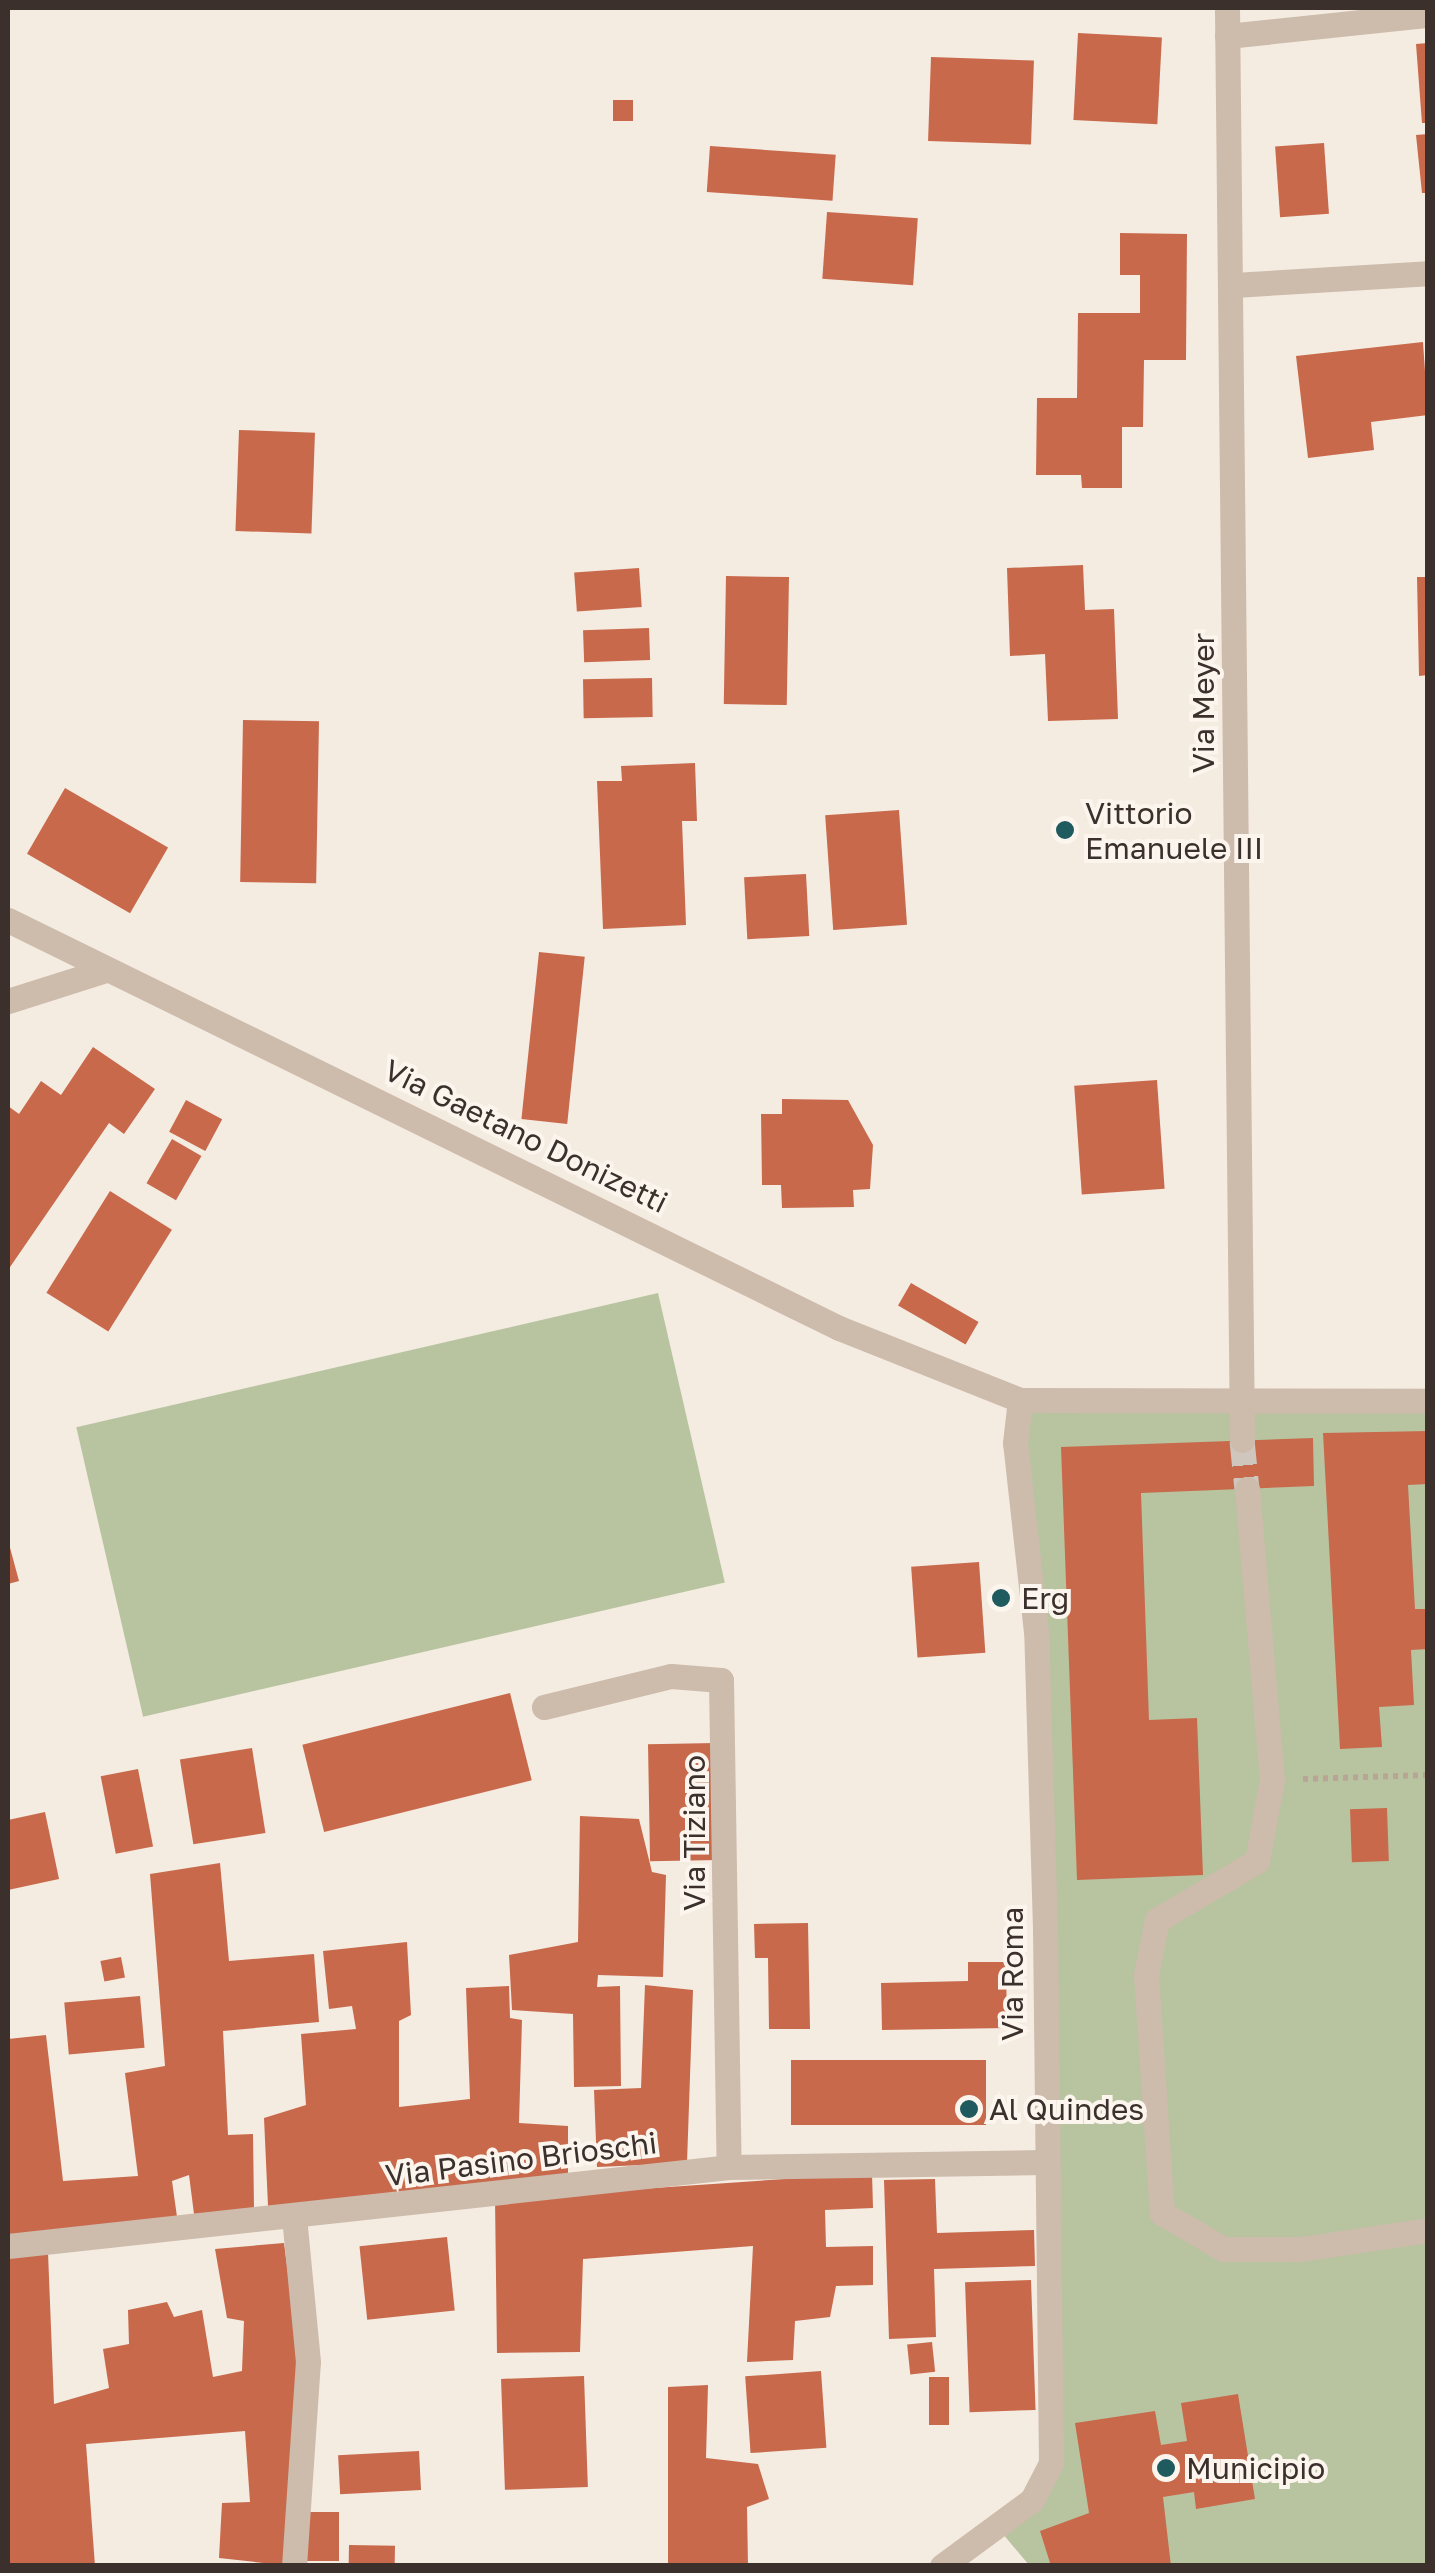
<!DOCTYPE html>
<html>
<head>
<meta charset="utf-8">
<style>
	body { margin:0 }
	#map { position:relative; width:1435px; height:2573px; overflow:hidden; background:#f4ebe1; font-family:"Golos Text",sans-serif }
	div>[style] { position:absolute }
	.green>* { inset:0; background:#b8c4a0; transform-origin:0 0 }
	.building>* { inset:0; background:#c8694b; transform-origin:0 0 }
	.minor-tunnel>* { height:25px; margin-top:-12.5px; transform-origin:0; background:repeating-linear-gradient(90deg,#cfc6bd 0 25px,transparent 0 37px) }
	.path>* { height:6px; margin-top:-3px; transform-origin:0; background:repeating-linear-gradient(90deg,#b9a596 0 5px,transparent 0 10px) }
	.minor>* { height:25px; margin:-12.5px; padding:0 12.5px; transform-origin:12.5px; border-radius:12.5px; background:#cdbbac }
	.dots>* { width:28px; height:28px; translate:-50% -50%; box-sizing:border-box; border:5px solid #fbf5ee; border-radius:50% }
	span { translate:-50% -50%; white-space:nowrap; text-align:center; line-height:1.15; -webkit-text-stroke:8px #fbf5ee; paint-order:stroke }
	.street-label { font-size:30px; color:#3b302b }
	.poi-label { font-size:30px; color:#3b302b }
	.left { translate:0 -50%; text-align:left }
	.frame { position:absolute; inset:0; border:10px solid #3b302b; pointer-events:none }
</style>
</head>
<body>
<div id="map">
	<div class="green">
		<i style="left:658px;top:1293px;width:297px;height:597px;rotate:77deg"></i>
		<i style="clip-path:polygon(1020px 1400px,1427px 1401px,1427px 2565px,1029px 2565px,997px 2527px,1051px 2463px)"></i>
	</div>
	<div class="building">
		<i style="left:1078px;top:33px;width:84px;height:87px;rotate:3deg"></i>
		<i style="clip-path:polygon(1428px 43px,1428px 123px,1422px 123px,1416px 44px)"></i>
		<i style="left:931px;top:57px;width:103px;height:84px;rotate:2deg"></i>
		<i style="left:613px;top:100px;width:20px;height:21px"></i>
		<i style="clip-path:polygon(1428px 134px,1428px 193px,1422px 193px,1416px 135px)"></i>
		<i style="left:1324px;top:143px;width:71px;height:49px;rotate:86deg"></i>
		<i style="left:710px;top:146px;width:126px;height:46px;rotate:4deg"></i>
		<i style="left:827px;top:212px;width:91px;height:67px;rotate:4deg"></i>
		<i style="clip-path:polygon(1120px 233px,1187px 234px,1186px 360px,1144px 360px,1143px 427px,1122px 427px,1122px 488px,1082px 488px,1081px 475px,1036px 475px,1037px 398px,1077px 398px,1078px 313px,1140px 313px,1140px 275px,1120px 275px)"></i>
		<i style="clip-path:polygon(1423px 342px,1428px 415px,1371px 422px,1374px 450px,1308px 458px,1296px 356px)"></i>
		<i style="left:239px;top:430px;width:76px;height:101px;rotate:2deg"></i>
		<i style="clip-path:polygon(1083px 565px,1085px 610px,1114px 609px,1118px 719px,1048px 721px,1045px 654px,1010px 656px,1007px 568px)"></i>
		<i style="left:639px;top:568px;width:39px;height:65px;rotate:86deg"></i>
		<i style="left:726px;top:576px;width:63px;height:128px;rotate:1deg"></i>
		<i style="clip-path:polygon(1417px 577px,1428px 577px,1428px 675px,1419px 676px)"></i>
		<i style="left:649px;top:628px;width:32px;height:66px;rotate:88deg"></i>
		<i style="left:652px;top:678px;width:39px;height:69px;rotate:89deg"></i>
		<i style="left:243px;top:720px;width:76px;height:162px;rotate:1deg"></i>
		<i style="clip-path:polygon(695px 763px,697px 821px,682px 821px,686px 925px,603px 929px,597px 781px,622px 781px,621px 766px)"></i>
		<i style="left:65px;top:788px;width:119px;height:76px;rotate:30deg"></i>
		<i style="left:899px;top:810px;width:115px;height:74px;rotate:86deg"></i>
		<i style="left:806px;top:874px;width:62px;height:62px;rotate:87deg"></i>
		<i style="left:539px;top:952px;width:46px;height:168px;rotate:6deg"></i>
		<i style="clip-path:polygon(93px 1047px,155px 1089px,124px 1134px,109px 1123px,8px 1270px,8px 1106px,19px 1114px,41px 1081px,61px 1095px)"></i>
		<i style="left:1157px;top:1080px;width:109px;height:83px;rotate:86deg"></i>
		<i style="clip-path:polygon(782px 1099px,848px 1100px,873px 1145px,870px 1189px,853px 1190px,854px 1207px,782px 1208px,781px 1185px,762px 1185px,761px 1114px,782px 1114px)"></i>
		<i style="left:186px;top:1100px;width:41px;height:36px;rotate:28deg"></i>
		<i style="left:172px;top:1139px;width:34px;height:51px;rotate:30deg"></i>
		<i style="left:110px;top:1191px;width:73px;height:120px;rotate:32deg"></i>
		<i style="left:911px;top:1283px;width:78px;height:26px;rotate:30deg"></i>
		<i style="clip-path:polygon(1428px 1431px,1428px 1484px,1408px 1485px,1415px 1609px,1428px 1609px,1428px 1649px,1411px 1650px,1414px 1705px,1379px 1707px,1382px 1747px,1340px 1749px,1323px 1433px)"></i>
		<i style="clip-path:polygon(1313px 1438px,1314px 1486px,1141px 1493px,1149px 1720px,1197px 1718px,1203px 1875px,1077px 1880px,1061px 1447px)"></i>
		<i style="clip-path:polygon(9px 1544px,19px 1581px,8px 1584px,8px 1545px)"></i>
		<i style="left:979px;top:1562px;width:91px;height:68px;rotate:86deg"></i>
		<i style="left:510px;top:1693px;width:90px;height:214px;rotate:76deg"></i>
		<i style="left:716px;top:1743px;width:117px;height:68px;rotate:89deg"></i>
		<i style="left:252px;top:1748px;width:86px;height:73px;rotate:81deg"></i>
		<i style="left:138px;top:1769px;width:79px;height:38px;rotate:79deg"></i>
		<i style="left:1387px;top:1808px;width:53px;height:37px;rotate:88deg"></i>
		<i style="clip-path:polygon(45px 1812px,59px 1879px,8px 1890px,8px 1820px)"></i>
		<i style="clip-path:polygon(580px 1816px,639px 1819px,652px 1872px,666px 1875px,663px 1977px,598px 1975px,597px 1987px,620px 1986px,621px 2086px,574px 2087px,573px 2014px,512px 2010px,509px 1955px,578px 1942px)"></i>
		<i style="clip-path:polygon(220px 1863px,229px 1961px,314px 1954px,319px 2022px,223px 2031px,228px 2135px,253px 2134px,254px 2209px,194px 2214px,189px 2175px,172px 2181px,178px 2224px,8px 2241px,8px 2039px,46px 2035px,63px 2181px,138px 2176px,125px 2073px,165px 2066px,150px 1874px)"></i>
		<i style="clip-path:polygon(808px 1923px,810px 2029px,769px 2029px,768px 1958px,755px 1958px,754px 1924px)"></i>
		<i style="clip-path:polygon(407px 1942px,411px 2015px,399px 2021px,399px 2107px,470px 2099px,466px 1988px,509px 1986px,510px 2018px,522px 2020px,519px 2123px,568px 2126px,568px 2186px,268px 2206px,264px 2118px,306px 2105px,301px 2034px,356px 2029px,352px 2006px,329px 2009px,323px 1951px)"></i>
		<i style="left:121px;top:1957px;width:21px;height:21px;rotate:79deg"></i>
		<i style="clip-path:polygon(968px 1962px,1006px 1962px,1007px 2028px,882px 2030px,881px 1983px,968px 1981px)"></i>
		<i style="clip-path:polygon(645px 1985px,693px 1990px,687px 2163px,597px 2167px,594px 2090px,641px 2088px)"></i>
		<i style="left:140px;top:1996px;width:52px;height:76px;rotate:85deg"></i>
		<i style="left:791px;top:2060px;width:195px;height:65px"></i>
		<i style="clip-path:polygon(872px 2173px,873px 2208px,825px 2210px,826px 2247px,873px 2246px,873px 2285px,836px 2286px,830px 2317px,795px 2321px,793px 2360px,747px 2362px,753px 2246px,583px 2259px,580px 2352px,497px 2353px,495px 2199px)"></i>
		<i style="clip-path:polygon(935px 2179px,937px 2233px,1034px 2230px,1035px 2266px,934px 2269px,936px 2337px,889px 2339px,884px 2180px)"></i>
		<i style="left:447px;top:2237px;width:74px;height:88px;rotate:84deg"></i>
		<i style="clip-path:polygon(284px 2243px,300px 2364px,291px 2566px,219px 2558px,222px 2503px,250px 2502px,245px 2431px,86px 2444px,95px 2566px,8px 2566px,8px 2256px,48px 2252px,54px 2404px,109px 2388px,103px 2349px,129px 2344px,128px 2310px,167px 2302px,174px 2317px,202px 2310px,213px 2377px,242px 2371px,244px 2321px,227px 2318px,215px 2249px)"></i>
		<i style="left:1031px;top:2280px;width:130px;height:66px;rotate:88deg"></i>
		<i style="left:932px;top:2342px;width:30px;height:25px;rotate:84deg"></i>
		<i style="left:821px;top:2371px;width:77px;height:76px;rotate:86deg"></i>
		<i style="left:584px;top:2376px;width:111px;height:83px;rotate:88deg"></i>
		<i style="left:929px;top:2377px;width:20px;height:48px"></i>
		<i style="clip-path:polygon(708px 2385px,706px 2458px,758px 2464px,769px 2499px,747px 2507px,748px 2566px,668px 2566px,668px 2387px)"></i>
		<i style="clip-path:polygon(1238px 2394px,1255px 2499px,1196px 2509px,1194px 2492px,1163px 2497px,1171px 2566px,1051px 2566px,1040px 2531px,1089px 2513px,1075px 2423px,1155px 2411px,1161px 2445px,1187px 2441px,1181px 2403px)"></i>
		<i style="left:419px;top:2451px;width:39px;height:81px;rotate:87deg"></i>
		<i style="left:339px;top:2512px;width:49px;height:40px;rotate:90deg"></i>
		<i style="left:349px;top:2545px;width:46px;height:21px;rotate:1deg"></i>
	</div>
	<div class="minor-tunnel">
		<i style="left:1242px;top:1440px;width:49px;rotate:84.2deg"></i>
	</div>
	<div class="path">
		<i style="left:1303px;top:1779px;width:125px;rotate:-1.8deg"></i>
	</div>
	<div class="minor">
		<i style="left:1227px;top:8px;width:1432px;rotate:89.4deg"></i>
		<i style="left:1227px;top:36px;width:202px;rotate:-6deg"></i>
		<i style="left:1234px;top:285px;width:194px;rotate:-3.5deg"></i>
		<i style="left:8px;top:920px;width:926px;rotate:26.15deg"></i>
		<i style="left:839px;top:1328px;width:195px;rotate:21.7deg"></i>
		<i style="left:1020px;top:1400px;width:408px;rotate:0.1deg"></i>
		<i style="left:8px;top:1001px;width:103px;rotate:-17.6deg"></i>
		<i style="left:1247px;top:1489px;width:292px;rotate:85.1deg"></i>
		<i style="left:1272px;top:1780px;width:82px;rotate:100.5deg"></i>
		<i style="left:1257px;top:1861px;width:116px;rotate:149.5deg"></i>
		<i style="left:1157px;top:1920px;width:55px;rotate:101.5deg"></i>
		<i style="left:1146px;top:1974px;width:240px;rotate:86.2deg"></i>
		<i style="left:1162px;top:2213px;width:71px;rotate:30.5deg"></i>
		<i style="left:1223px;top:2249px;width:77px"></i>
		<i style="left:1300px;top:2249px;width:129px;rotate:-8.4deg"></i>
		<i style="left:544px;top:1707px;width:131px;rotate:-13.7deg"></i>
		<i style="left:671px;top:1676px;width:50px;rotate:4.6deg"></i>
		<i style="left:721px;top:1680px;width:487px;rotate:89.1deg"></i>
		<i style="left:8px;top:2246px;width:725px;rotate:-6.25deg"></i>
		<i style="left:729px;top:2167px;width:315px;rotate:-0.9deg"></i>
		<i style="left:294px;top:2566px;width:204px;rotate:-86.1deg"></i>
		<i style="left:308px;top:2362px;width:146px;rotate:-95.5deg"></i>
		<i style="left:942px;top:2566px;width:112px;rotate:-36.3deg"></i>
		<i style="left:1032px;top:2500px;width:42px;rotate:-62.8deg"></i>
		<i style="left:1051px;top:2463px;width:535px;rotate:-90.64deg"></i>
		<i style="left:1045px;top:1928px;width:296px;rotate:-91.7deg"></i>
		<i style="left:1036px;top:1632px;width:190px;rotate:-96.3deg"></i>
		<i style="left:1015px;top:1443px;width:43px;rotate:-83.4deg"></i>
	</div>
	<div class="dots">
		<i style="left:1065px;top:830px;background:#1f5a5e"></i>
		<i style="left:1001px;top:1598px;background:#1f5a5e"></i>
		<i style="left:969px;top:2109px;background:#1f5a5e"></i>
		<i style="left:1166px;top:2468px;background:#1f5a5e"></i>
	</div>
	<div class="street-label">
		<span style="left:1203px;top:703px;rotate:-90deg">Via Meyer</span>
		<span style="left:526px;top:1136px;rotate:26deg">Via Gaetano Donizetti</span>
		<span style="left:694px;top:1833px;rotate:-90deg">Via Tiziano</span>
		<span style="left:1012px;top:1974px;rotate:-90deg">Via Roma</span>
		<span style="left:521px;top:2159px;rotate:-7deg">Via Pasino Brioschi</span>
	</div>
	<div class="poi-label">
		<span class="left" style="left:1085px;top:830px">Vittorio<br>Emanuele III</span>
		<span class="left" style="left:1021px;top:1598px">Erg</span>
		<span class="left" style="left:989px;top:2109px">Al Quindes</span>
		<span class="left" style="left:1186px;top:2468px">Municipio</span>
	</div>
	<div class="frame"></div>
</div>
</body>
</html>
